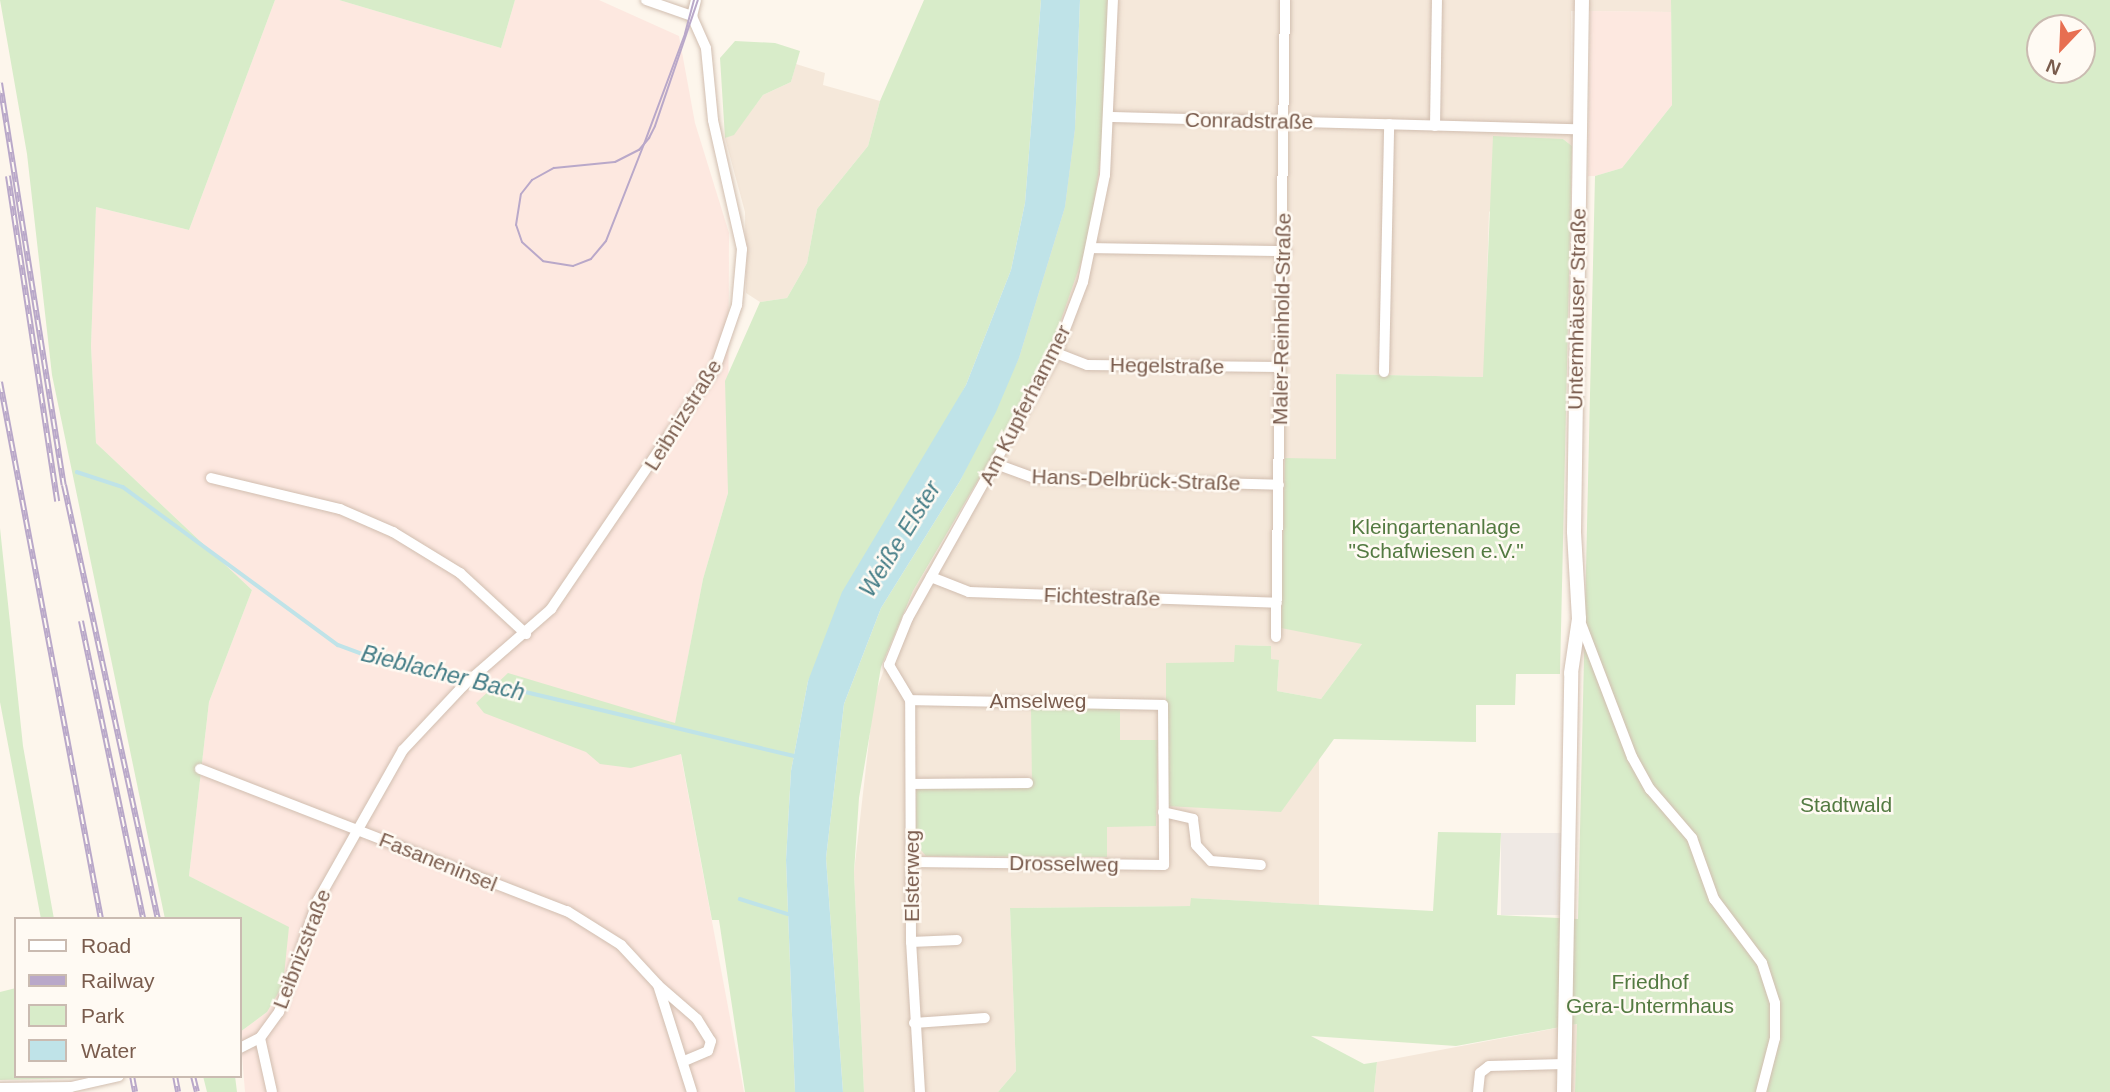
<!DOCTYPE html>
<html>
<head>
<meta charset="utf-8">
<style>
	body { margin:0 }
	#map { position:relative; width:2110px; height:1092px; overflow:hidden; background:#fdf6ec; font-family:Helvetica,sans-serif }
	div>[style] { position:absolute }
	.residential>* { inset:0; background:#f5e8da }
	.commercial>* { inset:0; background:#fde8e0 }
	.industrial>* { inset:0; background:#efe9e4; transform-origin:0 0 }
	.green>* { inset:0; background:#d8ecc9 }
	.water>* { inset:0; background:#bfe3e8 }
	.stream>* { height:3.5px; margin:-1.75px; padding:0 1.75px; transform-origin:1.75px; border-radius:1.75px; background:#bfe3e8 }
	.roads { filter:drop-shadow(0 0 2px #d1beb0) drop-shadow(0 0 2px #d1beb0) }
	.minor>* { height:10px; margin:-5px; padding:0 5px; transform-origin:5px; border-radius:5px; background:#fff }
	.secondary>* { height:14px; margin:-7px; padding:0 7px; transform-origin:7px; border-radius:7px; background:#fff }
	.tram>* { height:2px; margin:-1px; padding:0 1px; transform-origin:1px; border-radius:1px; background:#b9a8c9 }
	.rail>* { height:6px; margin-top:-3px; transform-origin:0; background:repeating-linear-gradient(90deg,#fffaf3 0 10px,#b9a8c9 0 20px); box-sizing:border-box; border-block:2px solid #b9a8c9 }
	span { translate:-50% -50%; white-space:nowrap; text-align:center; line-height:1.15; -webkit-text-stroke:5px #fffaf3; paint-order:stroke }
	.street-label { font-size:21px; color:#7a5c4d }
	.park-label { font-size:21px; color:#537a41 }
	.water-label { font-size:23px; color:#437c86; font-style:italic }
	.legend { position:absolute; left:14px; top:917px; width:228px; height:161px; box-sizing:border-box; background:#fffaf3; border:2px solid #cabbb1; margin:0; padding:9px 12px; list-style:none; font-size:21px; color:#7a5c4d }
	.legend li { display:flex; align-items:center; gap:14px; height:35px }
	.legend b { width:35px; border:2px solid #cabbb1 }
	.north { position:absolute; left:2026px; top:14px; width:70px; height:70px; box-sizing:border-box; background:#fffaf3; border:2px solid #cabbb1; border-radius:50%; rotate:203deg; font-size:19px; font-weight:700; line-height:28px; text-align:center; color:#7a5c4d }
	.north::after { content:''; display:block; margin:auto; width:24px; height:32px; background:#e76f51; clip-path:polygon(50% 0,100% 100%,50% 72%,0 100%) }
</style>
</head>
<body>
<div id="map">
	<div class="residential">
		<i style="clip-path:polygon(1108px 0,1671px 0,1671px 12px,1571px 11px,1572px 146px,1563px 139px,1489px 212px,1484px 377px,1336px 374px,1362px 644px,1321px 699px,1277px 691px,1279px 661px,1271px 659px,1271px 646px,1236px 645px,1280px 812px,1319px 759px,1319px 905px,1191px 898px,1191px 906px,1010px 908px,1016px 1071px,998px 1092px,864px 1092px,854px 872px,874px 697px,913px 591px,974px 491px)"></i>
		<i style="clip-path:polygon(796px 64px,825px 73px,823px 85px,880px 101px,868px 146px,817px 209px,807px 263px,787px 298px,760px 302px,746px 293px,745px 212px,725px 138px,734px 134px,763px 95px,791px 82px)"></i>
		<i style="clip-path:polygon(1578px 1024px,1575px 1092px,1374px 1092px,1377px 1062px)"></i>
	</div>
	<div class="commercial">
		<i style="clip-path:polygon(275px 0,339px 0,501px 48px,515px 0,599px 0,679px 36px,695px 123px,729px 233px,728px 493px,703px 579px,675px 724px,744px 1092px,245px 1092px,240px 1032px,267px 1012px,289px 928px,189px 876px,209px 702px,252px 590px,96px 443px,91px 346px,96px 207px,189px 230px)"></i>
		<i style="clip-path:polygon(1590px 11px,1671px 12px,1672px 105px,1622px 168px,1595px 176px,1588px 176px)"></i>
	</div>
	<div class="industrial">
		<i style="left:1501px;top:833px;width:62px;height:82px"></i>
	</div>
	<div class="green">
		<i style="clip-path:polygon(0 0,275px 0,189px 230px,96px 207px,91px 346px,96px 443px,252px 590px,209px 702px,189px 876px,289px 927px,283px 985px,267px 1012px,240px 1032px,240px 919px,165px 919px,52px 375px,27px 154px)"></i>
		<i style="clip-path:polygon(339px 0,515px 0,501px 48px)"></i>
		<i style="clip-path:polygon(924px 0,1041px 0,1025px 203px,1011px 270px,966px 385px,808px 681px,791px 771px,786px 860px,795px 1092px,745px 1092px,719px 920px,712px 920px,681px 754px,631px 768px,600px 764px,586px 752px,484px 713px,476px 703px,508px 673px,675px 723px,703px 579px,728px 493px,725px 381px,760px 302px,787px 298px,807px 263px,817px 209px,868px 146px,880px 101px)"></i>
		<i style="clip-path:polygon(1080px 0,1108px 0,1102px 149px,1088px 242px,1045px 366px,913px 591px,881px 667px,859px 798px,854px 872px,864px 1092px,843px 1092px,826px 858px,844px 704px,881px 608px,960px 481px,1019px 358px,1065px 207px,1075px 129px)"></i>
		<i style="clip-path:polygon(evenodd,1671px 0,2110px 0,2110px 1092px,1575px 1092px,1577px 1024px,1456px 1046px,1311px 1036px,1364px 1064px,1377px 1062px,1374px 1092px,998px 1092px,1016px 1071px,1010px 908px,1190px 906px,1191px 898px,1433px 911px,1438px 832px,1501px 833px,1497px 915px,1578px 919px,1595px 176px,1622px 168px,1672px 105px,1671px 0,2040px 28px,2082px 28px,2082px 70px,2040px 70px,2040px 28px)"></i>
		<i style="clip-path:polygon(735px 41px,775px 43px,800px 51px,791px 82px,763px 95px,734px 135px,725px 138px,720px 58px)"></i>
		<i style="clip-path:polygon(1493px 136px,1563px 139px,1572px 146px,1560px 674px,1516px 674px,1515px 705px,1476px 705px,1476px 742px,1334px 739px,1281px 812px,1166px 806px,1166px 663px,1234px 662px,1235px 645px,1271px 646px,1271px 659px,1279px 660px,1277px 691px,1321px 699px,1362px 644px,1281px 628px,1285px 458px,1336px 459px,1336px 374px,1483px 377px)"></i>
		<i style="clip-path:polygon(0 528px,23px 746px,54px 919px,41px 919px,0 702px)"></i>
		<i style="clip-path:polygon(1120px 706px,1120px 740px,1158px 740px,1156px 826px,1107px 827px,1107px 857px,926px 856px,916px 844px,916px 788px,1032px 786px,1031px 707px)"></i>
		<i style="clip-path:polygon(16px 988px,16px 1076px,83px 1078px,0 1080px,0 992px)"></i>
		<i style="clip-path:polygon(203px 1076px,235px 1076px,237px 1092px,207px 1092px)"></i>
	</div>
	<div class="water">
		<i style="clip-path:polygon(1041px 0,1080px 0,1075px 129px,1065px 207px,1019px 358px,996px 412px,960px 481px,881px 608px,844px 704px,826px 858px,843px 1092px,795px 1092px,786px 860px,791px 771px,808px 681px,842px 592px,966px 385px,1011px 270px,1025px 203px)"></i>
	</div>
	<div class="stream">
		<i style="left:77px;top:472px;width:48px;rotate:18.1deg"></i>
		<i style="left:123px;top:487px;width:267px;rotate:36.3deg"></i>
		<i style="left:338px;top:645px;width:54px;rotate:20.4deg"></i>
		<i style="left:389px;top:664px;width:79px;rotate:10.9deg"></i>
		<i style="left:475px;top:680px;width:331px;rotate:13.4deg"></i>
		<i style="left:740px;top:899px;width:50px;rotate:17.4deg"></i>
	</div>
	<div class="roads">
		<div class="minor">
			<i style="left:646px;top:0;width:49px;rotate:19.2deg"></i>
			<i style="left:1108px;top:117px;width:473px;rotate:1.5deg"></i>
			<i style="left:1435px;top:126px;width:126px;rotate:-89.1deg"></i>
			<i style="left:1091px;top:248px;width:195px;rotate:0.9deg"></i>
			<i style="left:1056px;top:353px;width:33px;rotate:21deg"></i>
			<i style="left:1087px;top:365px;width:193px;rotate:0.6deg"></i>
			<i style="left:1384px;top:372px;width:248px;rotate:-88.8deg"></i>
			<i style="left:996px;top:464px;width:40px;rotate:20.2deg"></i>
			<i style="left:1034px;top:478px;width:245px;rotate:1.6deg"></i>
			<i style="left:211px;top:478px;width:133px;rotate:13.5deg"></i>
			<i style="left:340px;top:509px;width:58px;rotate:23.5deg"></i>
			<i style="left:393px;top:532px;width:79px;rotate:31.5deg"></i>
			<i style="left:460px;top:573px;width:90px;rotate:42.7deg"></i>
			<i style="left:931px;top:577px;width:41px;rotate:21.5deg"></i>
			<i style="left:969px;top:592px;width:308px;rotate:2deg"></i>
			<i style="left:1580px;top:621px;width:146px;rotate:69.1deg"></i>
			<i style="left:1632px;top:757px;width:37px;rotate:61deg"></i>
			<i style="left:1650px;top:789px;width:65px;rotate:49.4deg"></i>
			<i style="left:1692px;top:838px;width:65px;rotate:70.2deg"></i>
			<i style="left:1714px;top:899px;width:80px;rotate:53.1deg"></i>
			<i style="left:1762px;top:963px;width:42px;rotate:72deg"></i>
			<i style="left:1775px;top:1003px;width:35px;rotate:90deg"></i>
			<i style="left:1775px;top:1038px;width:56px;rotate:104.5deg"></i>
			<i style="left:1276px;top:637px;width:637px;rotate:-89.19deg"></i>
			<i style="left:910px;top:700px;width:253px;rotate:1.1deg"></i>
			<i style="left:1163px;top:705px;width:160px;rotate:89.6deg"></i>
			<i style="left:1164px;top:865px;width:252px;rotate:-179.3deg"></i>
			<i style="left:200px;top:769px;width:394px;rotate:21.2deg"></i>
			<i style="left:567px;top:911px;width:64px;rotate:32.2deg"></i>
			<i style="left:621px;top:945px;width:54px;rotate:47.2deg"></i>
			<i style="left:658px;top:985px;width:112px;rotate:72.4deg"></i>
			<i style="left:912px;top:784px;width:116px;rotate:-0.5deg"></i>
			<i style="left:1163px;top:812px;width:31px;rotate:13deg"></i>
			<i style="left:1193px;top:819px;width:26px;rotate:83deg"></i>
			<i style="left:1196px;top:845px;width:22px;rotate:47deg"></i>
			<i style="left:1211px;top:861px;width:50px;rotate:4.6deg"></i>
			<i style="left:911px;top:942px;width:46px;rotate:-2.5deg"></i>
			<i style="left:659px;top:986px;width:50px;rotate:41deg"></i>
			<i style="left:697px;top:1019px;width:26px;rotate:58deg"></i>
			<i style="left:711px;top:1041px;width:10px;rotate:107deg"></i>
			<i style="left:708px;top:1051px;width:26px;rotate:157deg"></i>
			<i style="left:914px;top:1023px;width:71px;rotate:-4deg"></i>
			<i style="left:260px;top:1038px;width:55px;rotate:77.5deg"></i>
			<i style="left:240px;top:1048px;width:22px;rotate:-27deg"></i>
			<i style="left:260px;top:1038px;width:32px;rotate:-54deg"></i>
			<i style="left:279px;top:1012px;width:119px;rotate:-70.8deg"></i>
			<i style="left:318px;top:900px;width:172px;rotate:-60.5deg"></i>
			<i style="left:403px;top:750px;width:89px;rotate:-46.8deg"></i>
			<i style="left:464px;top:685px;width:116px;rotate:-41.1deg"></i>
			<i style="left:551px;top:609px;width:294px;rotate:-55.8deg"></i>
			<i style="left:716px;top:366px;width:65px;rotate:-71deg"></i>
			<i style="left:737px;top:305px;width:56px;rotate:-84.9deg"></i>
			<i style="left:742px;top:249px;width:132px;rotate:-102.7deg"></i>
			<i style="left:713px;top:120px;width:72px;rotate:-95.6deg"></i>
			<i style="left:706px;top:48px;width:35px;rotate:-114deg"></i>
			<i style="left:692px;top:16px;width:16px;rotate:-76deg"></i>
			<i style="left:0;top:1088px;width:71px;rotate:-0.8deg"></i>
			<i style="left:71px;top:1087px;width:49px;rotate:-12.9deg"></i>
			<i style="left:920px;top:1092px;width:150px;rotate:-93.4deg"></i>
			<i style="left:911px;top:942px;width:242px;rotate:-90.2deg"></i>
			<i style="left:910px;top:700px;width:41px;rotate:-121deg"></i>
			<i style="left:889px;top:665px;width:51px;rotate:-68deg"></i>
			<i style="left:908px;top:618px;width:304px;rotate:-60.8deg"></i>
			<i style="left:1056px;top:353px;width:76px;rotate:-69.2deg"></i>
			<i style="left:1083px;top:282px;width:109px;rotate:-78.4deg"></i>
			<i style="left:1105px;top:175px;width:175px;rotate:-87.4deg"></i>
			<i style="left:1478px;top:1092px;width:19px;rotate:-84deg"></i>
			<i style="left:1480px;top:1073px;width:11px;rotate:-38deg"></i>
			<i style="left:1489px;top:1066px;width:75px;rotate:-1.5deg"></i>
		</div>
		<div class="secondary">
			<i style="left:1564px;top:1092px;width:419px;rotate:-89deg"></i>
			<i style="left:1571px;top:673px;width:55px;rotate:-81.6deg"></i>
			<i style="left:1579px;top:619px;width:88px;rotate:-93.3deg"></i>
			<i style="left:1574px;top:531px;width:531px;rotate:-89.14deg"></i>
		</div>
	</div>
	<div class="tram">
		<i style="left:694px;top:0;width:35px;rotate:105deg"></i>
		<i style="left:685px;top:34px;width:117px;rotate:110.4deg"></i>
		<i style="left:644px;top:144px;width:104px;rotate:111.4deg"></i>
		<i style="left:606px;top:241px;width:23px;rotate:130deg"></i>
		<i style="left:591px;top:259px;width:19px;rotate:159deg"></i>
		<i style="left:573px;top:266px;width:30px;rotate:-171deg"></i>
		<i style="left:543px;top:261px;width:28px;rotate:-138deg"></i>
		<i style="left:522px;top:242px;width:18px;rotate:-109deg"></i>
		<i style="left:516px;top:225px;width:31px;rotate:-81deg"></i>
		<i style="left:521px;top:194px;width:18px;rotate:-52deg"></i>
		<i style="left:532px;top:180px;width:25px;rotate:-29deg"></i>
		<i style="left:554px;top:168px;width:61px;rotate:-5.6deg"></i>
		<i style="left:615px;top:162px;width:27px;rotate:-27deg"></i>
		<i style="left:639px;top:150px;width:16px;rotate:-50deg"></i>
		<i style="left:649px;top:138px;width:13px;rotate:-63deg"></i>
		<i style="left:655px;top:126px;width:133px;rotate:-71.2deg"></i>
	</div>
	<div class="rail">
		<i style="left:0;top:83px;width:407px;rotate:81deg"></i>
		<i style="left:64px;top:485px;width:444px;rotate:77.8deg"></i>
		<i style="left:8px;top:176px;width:329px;rotate:81.4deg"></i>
		<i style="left:0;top:382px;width:546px;rotate:79.35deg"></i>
		<i style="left:81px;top:621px;width:304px;rotate:78.2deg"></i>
		<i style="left:132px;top:1076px;width:16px;rotate:79deg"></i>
		<i style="left:175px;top:1076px;width:16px;rotate:79deg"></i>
		<i style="left:193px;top:1076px;width:16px;rotate:76deg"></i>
	</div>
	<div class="street-label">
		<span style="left:1249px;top:121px;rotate:1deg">Conradstraße</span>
		<span style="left:1577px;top:309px;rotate:-89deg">Untermhäuser Straße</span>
		<span style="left:1282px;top:319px;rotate:-89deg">Maler-Reinhold-Straße</span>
		<span style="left:1167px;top:366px;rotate:1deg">Hegelstraße</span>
		<span style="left:1025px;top:405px;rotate:-63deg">Am Kupferhammer</span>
		<span style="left:683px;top:415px;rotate:-58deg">Leibnizstraße</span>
		<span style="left:1136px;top:480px;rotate:2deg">Hans-Delbrück-Straße</span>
		<span style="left:1102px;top:597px;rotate:2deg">Fichtestraße</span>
		<span style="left:1038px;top:701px">Amselweg</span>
		<span style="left:438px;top:862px;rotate:22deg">Fasaneninsel</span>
		<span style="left:1064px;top:864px;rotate:1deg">Drosselweg</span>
		<span style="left:912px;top:876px;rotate:-90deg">Elsterweg</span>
		<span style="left:302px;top:949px;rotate:-69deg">Leibnizstraße</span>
	</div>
	<div class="park-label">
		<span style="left:1436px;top:539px">Kleingartenanlage<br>"Schafwiesen e.V."</span>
		<span style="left:1846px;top:805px">Stadtwald</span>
		<span style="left:1650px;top:994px">Friedhof<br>Gera-Untermhaus</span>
	</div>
	<div class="water-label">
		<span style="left:900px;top:539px;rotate:-58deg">Weiße Elster</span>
		<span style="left:443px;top:673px;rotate:14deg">Bieblacher Bach</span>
	</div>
	<ul class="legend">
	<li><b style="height:9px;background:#fff"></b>Road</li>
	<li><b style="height:9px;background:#b9a8c9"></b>Railway</li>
	<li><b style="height:19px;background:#d8ecc9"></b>Park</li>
	<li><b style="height:19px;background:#bfe3e8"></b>Water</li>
	</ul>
	<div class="north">N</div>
</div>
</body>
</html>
